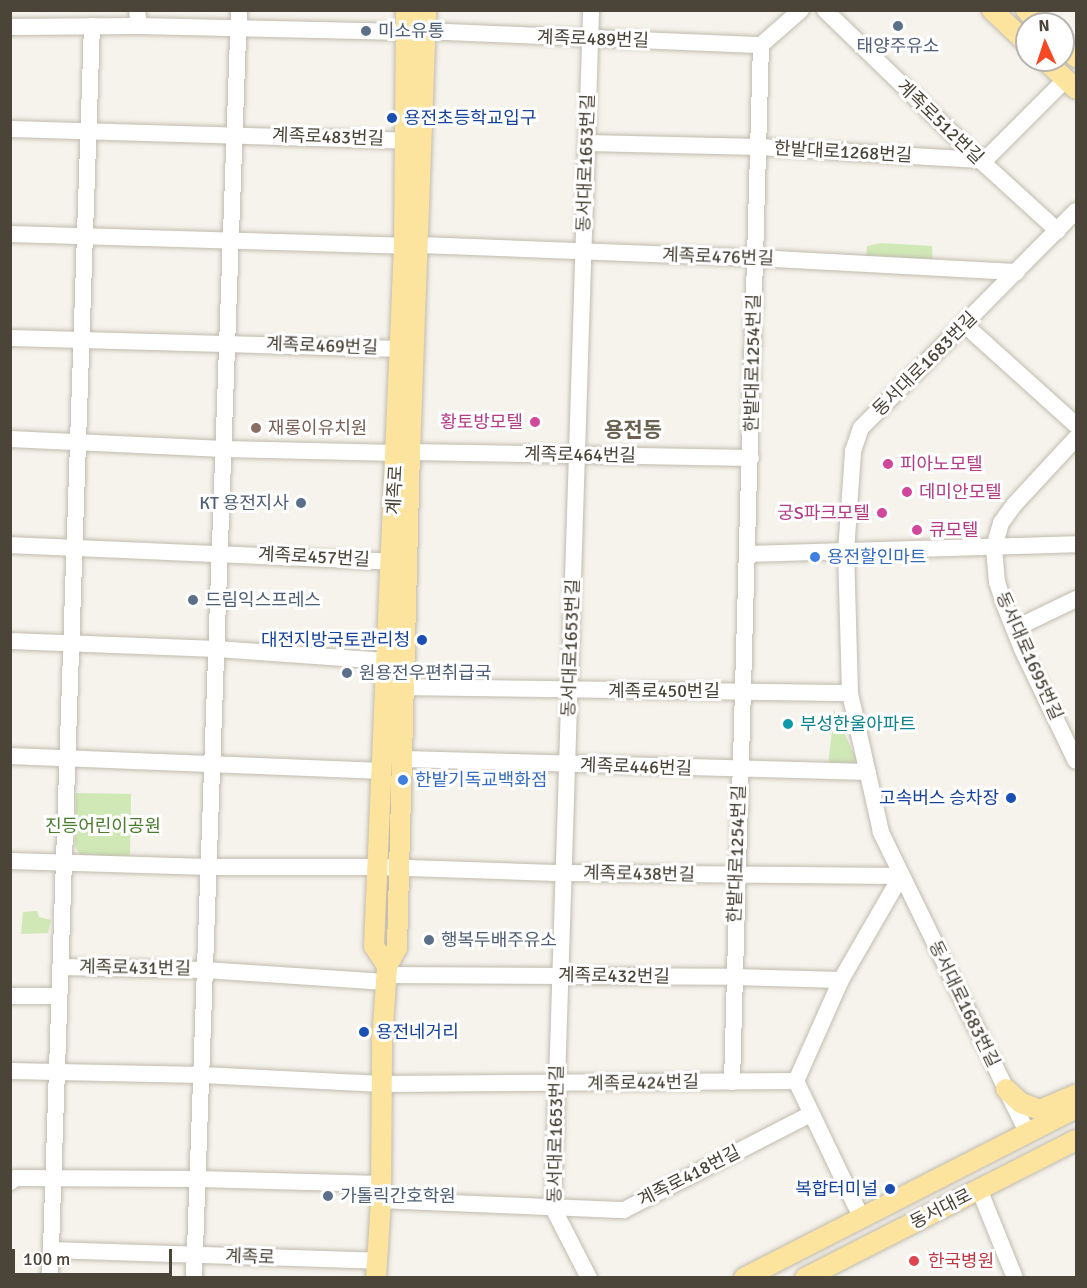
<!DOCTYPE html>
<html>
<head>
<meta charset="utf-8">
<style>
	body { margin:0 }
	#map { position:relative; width:1087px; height:1288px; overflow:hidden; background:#f5f3ec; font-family:Signika,"Noto Sans KR",sans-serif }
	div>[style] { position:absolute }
	.green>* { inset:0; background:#d0e8b6 }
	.roads { filter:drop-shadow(0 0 2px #c1bbae) drop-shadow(0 0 2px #c1bbae) }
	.minor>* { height:16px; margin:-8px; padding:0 8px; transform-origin:8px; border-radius:8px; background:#fff }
	.major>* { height:20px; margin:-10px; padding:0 10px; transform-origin:10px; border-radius:10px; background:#fce39e }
	.dots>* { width:16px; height:16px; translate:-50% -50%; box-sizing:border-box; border:3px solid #fff; border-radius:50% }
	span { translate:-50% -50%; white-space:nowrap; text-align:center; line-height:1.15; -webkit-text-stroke:6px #fff; paint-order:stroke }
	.service-label { font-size:18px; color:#4e5e75 }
	.left { translate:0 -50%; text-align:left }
	.right { translate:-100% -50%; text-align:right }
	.street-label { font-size:18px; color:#4a4439 }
	.transit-label { font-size:18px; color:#164399 }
	.hotel-label { font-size:18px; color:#b23c85 }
	.education-label { font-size:18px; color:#785e54 }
	.shop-label { font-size:18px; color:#366cbe }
	.culture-label { font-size:18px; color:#0d838f }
	.park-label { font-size:18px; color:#497c2d }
	.health-label { font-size:18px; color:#be3a42 }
	.quarter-label { font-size:21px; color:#6c6251; font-weight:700 }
	.frame { position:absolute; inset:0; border:12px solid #4a4439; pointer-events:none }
	.north { position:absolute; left:1015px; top:12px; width:60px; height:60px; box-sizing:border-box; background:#fff; border:2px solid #b7b4b0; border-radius:50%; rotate:357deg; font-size:16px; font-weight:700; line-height:24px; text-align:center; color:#4a4439 }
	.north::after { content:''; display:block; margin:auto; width:21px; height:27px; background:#f54823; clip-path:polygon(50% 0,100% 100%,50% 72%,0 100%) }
	.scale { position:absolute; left:12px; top:1249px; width:160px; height:27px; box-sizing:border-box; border:3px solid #4a4439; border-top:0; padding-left:8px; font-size:18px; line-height:21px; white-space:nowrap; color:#4a4439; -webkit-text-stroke:4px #fff; paint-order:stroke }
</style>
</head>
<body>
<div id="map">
	<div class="green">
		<i style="clip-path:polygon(881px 243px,932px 246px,933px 269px,866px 264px,867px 246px)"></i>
		<i style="clip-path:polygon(834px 710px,856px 759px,850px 769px,828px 767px)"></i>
		<i style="clip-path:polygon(76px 793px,131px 794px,130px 860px,82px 859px,75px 846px)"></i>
		<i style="clip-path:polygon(37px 911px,39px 917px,51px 920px,48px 933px,21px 934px,23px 912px)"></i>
	</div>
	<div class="roads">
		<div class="minor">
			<i style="left:137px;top:10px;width:16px;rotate:83deg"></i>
			<i style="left:825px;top:10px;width:216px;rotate:44.1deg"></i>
			<i style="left:980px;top:160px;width:105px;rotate:42.3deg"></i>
			<i style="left:10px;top:27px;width:129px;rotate:-0.4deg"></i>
			<i style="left:139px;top:26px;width:267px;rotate:1.3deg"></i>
			<i style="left:425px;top:31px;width:336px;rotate:2.4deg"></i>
			<i style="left:10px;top:129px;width:407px;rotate:1.7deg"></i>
			<i style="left:587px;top:143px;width:173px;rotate:1.3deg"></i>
			<i style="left:760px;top:147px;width:220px;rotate:3.4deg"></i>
			<i style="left:980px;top:160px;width:11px;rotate:-27deg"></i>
			<i style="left:990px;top:155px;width:107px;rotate:-45deg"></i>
			<i style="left:10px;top:234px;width:394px;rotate:1.7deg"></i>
			<i style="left:419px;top:245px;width:336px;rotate:2.2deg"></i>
			<i style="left:755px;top:258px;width:262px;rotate:3.1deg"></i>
			<i style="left:965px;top:325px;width:149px;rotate:42deg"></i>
			<i style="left:10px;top:338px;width:401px;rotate:1.6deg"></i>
			<i style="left:1076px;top:438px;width:91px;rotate:132.8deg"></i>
			<i style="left:1014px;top:505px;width:22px;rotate:126deg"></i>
			<i style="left:1001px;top:523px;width:26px;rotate:106deg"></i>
			<i style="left:994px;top:548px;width:34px;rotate:85deg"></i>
			<i style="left:997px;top:582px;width:23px;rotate:72deg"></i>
			<i style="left:1004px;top:604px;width:48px;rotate:68.2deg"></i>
			<i style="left:1022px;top:649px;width:124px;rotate:64.3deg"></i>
			<i style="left:10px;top:439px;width:214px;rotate:2.7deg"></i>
			<i style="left:224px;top:449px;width:173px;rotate:1.3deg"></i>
			<i style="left:410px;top:452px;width:341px;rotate:1deg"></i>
			<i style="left:10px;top:545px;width:392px;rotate:2.5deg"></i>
			<i style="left:747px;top:554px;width:329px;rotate:-1.7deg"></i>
			<i style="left:1014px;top:629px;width:69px;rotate:-25.8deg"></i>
			<i style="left:10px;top:641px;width:207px;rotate:2.2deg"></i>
			<i style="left:217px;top:649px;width:169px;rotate:4.1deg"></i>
			<i style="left:406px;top:687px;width:444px;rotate:0.8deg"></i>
			<i style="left:10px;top:756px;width:373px;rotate:2.3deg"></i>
			<i style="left:404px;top:759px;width:464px;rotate:1.6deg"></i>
			<i style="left:10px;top:861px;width:199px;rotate:1.7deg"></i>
			<i style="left:209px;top:867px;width:169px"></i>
			<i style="left:378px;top:867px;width:185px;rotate:1.9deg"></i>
			<i style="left:563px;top:873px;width:338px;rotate:0.5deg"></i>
			<i style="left:901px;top:876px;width:120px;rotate:120deg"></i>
			<i style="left:841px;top:980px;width:111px;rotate:114deg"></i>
			<i style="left:60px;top:967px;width:145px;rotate:1.2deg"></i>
			<i style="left:205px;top:970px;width:181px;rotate:3.8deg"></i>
			<i style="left:386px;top:975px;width:348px;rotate:0.3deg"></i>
			<i style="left:734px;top:977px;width:107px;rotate:1.6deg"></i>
			<i style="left:10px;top:996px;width:49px"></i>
			<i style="left:10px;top:1071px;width:192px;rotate:1.2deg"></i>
			<i style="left:202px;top:1075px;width:180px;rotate:2.9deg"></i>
			<i style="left:382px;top:1084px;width:414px;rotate:-0.4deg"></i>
			<i style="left:796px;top:1081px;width:153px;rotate:64.4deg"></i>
			<i style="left:732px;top:1082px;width:1037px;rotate:-88.4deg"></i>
			<i style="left:761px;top:45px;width:53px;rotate:-41.2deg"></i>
			<i style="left:1027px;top:1132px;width:334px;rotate:-116deg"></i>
			<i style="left:881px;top:832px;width:142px;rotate:-102.6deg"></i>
			<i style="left:850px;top:693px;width:141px;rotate:-91.6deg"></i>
			<i style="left:846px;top:552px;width:101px;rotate:-86deg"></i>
			<i style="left:853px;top:451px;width:24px;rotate:-71deg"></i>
			<i style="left:861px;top:428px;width:305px;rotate:-45.3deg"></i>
			<i style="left:10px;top:1182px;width:7px;rotate:-34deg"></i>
			<i style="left:16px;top:1178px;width:182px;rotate:0.3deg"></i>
			<i style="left:198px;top:1179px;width:183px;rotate:1.6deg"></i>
			<i style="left:979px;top:1189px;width:96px;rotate:68deg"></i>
			<i style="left:381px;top:1200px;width:243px;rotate:2.4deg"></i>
			<i style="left:624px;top:1210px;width:210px;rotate:-27.2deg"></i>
			<i style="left:51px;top:1250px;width:326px;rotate:1.9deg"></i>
			<i style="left:50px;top:1278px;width:1253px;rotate:-88.08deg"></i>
			<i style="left:194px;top:1278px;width:1269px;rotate:-87.97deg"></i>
			<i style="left:589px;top:1278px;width:79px;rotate:-117.2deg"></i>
			<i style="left:553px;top:1208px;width:1199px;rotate:-88.18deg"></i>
		</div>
		<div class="major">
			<i style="left:992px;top:10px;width:48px;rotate:43.3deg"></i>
			<i style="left:1026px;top:10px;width:20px;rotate:45deg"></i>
			<i style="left:1063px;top:45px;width:18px;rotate:43deg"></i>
			<i style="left:1045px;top:60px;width:42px;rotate:43.1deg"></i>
			<i style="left:387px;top:966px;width:24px;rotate:-123deg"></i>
			<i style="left:374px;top:946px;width:701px;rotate:-87.55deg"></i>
			<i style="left:404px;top:246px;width:236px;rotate:-89.5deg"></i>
			<i style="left:1006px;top:1089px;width:21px;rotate:43deg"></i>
			<i style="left:1021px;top:1103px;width:20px;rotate:20deg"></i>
			<i style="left:1040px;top:1110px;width:39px;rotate:-23deg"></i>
			<i style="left:376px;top:1278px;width:78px;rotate:-86.3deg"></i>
			<i style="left:381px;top:1200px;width:159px;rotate:-89.6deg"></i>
			<i style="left:382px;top:1041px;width:59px;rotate:-86.1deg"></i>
			<i style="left:386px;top:982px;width:16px;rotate:-86deg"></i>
			<i style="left:387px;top:966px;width:21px;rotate:-61deg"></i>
			<i style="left:397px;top:948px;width:496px;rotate:-88.5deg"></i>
			<i style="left:410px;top:452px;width:442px;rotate:-87.9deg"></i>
			<i style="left:744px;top:1278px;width:373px;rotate:-27.1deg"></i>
			<i style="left:805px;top:1278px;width:304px;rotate:-27deg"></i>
		</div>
	</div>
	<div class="dots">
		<i style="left:898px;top:26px;background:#5c6f8a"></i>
		<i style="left:366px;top:31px;background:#5c6f8a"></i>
		<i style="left:392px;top:118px;background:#1a4fb4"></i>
		<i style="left:535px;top:422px;background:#d1479c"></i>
		<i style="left:256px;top:428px;background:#8d6e63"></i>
		<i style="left:888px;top:464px;background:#d1479c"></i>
		<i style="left:907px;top:492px;background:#d1479c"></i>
		<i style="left:301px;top:503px;background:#5c6f8a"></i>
		<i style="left:882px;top:513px;background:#d1479c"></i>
		<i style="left:917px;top:530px;background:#d1479c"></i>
		<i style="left:815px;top:557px;background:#3f7fe0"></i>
		<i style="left:193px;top:600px;background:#5c6f8a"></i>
		<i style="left:422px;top:640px;background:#1a4fb4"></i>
		<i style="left:347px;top:673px;background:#5c6f8a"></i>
		<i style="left:788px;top:724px;background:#0f9aa8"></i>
		<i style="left:403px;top:780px;background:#3f7fe0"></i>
		<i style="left:1011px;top:798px;background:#1a4fb4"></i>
		<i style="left:429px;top:940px;background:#5c6f8a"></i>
		<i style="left:364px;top:1032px;background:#1a4fb4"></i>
		<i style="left:890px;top:1189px;background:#1a4fb4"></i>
		<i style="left:328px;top:1196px;background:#5c6f8a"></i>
		<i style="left:914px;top:1261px;background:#e0444e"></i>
	</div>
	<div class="service-label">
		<span class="left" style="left:378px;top:31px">미소유통</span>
		<span style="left:898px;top:46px">태양주유소</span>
		<span class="right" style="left:289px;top:503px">KT 용전지사</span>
		<span class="left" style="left:205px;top:600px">드림익스프레스</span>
		<span class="left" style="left:359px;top:673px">원용전우편취급국</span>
		<span class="left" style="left:441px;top:940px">행복두배주유소</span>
		<span class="left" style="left:340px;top:1196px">가톨릭간호학원</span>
	</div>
	<div class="street-label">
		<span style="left:593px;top:39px;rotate:2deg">계족로489번길</span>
		<span style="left:940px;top:122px;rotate:44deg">계족로512번길</span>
		<span style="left:328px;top:137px;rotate:2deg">계족로483번길</span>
		<span style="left:843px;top:152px;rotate:3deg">한밭대로1268번길</span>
		<span style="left:586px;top:163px;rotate:-88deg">동서대로1653번길</span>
		<span style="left:718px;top:257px;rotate:2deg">계족로476번길</span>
		<span style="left:322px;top:346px;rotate:2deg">계족로469번길</span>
		<span style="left:753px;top:363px;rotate:-89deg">한밭대로1254번길</span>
		<span style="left:925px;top:364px;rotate:-45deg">동서대로1683번길</span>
		<span style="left:580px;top:455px;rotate:1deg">계족로464번길</span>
		<span style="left:395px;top:490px;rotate:-87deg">계족로</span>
		<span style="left:314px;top:557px;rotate:3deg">계족로457번길</span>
		<span style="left:571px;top:648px;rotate:-88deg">동서대로1653번길</span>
		<span style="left:1029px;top:656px;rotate:66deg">동서대로1695번길</span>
		<span style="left:664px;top:691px">계족로450번길</span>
		<span style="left:636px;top:767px;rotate:2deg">계족로446번길</span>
		<span style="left:737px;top:854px;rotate:-88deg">한밭대로1254번길</span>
		<span style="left:639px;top:874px;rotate:1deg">계족로438번길</span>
		<span style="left:135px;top:968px;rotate:1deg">계족로431번길</span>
		<span style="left:614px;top:976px;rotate:1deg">계족로432번길</span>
		<span style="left:964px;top:1004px;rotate:64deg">동서대로1683번길</span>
		<span style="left:643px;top:1083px;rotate:-1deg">계족로424번길</span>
		<span style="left:556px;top:1134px;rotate:-89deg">동서대로1653번길</span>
		<span style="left:689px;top:1176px;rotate:-27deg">계족로418번길</span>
		<span style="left:941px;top:1209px;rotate:-27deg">동서대로</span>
		<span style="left:250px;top:1257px;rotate:2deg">계족로</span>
	</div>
	<div class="transit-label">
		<span class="left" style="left:404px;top:118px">용전초등학교입구</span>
		<span class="right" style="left:410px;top:640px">대전지방국토관리청</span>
		<span class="right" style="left:999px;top:798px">고속버스 승차장</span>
		<span class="left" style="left:376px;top:1032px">용전네거리</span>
		<span class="right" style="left:878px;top:1189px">복합터미널</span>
	</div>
	<div class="hotel-label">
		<span class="right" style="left:523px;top:422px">황토방모텔</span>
		<span class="left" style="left:900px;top:464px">피아노모텔</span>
		<span class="left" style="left:919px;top:492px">데미안모텔</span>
		<span class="right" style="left:870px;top:513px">궁S파크모텔</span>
		<span class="left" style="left:929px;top:530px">큐모텔</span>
	</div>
	<div class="education-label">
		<span class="left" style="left:268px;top:428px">재롱이유치원</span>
	</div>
	<div class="shop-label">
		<span class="left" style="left:827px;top:557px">용전할인마트</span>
		<span class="left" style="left:415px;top:780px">한밭기독교백화점</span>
	</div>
	<div class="culture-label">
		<span class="left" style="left:800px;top:724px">부성한울아파트</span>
	</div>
	<div class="park-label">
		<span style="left:103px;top:826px">진등어린이공원</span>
	</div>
	<div class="health-label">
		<span class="left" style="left:928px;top:1261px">한국병원</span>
	</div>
	<div class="quarter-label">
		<span style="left:633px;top:430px">용전동</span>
	</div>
	<div class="frame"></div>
	<div class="north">N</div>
	<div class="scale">100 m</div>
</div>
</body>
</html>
